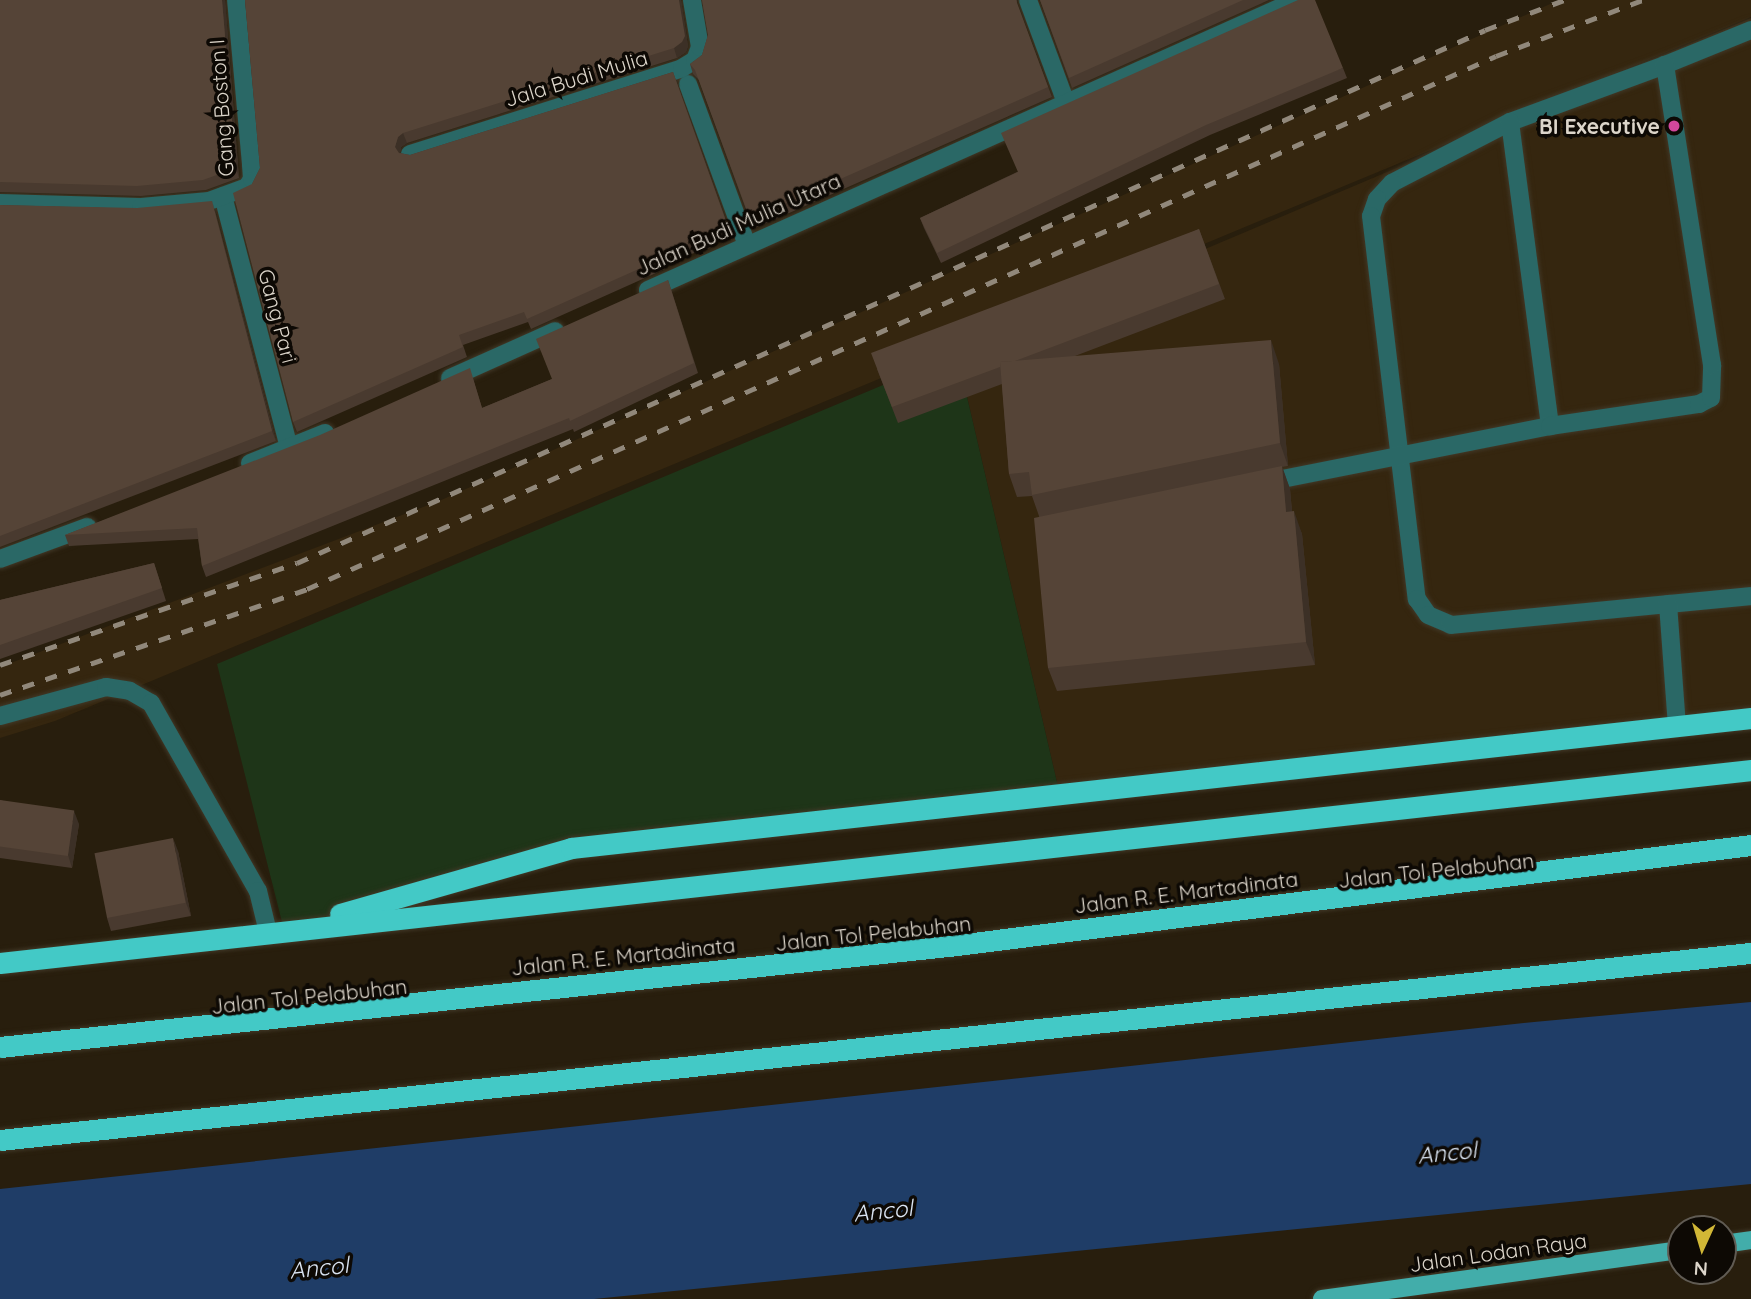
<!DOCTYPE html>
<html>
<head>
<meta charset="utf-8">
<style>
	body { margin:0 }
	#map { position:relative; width:1751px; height:1299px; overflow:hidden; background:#281e0d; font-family:Quicksand,sans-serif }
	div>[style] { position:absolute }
	.built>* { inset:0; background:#35260f }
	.green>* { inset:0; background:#1e3518 }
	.water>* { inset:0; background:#1f3d67 }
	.roads { filter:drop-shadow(0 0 2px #413827) drop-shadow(0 0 2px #413827) }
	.minor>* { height:18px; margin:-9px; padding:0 9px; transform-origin:9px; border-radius:9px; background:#2a6866 }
	.major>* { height:18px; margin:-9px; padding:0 9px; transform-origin:9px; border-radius:9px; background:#42adaa }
	.highway>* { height:21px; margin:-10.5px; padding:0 10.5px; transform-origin:10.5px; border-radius:10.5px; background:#43c9c6 }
	.rail>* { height:5px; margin-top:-2.5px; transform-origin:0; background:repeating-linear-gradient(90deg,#91887b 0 12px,transparent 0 24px) }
	.wall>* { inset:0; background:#493a2f }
	.shaded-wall>* { inset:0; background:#3c3026 }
	.building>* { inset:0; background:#554437; transform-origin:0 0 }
	.dots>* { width:19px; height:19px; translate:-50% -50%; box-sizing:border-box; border:4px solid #0d0904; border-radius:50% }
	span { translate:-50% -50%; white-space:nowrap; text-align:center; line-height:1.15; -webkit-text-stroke:7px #0d0904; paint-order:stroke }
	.street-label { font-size:21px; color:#dcd5ca }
	.poi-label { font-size:21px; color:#dcd5ca; font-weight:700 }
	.right { translate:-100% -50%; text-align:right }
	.water-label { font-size:23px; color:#dae4f2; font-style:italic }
	.north { position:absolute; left:1667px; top:1215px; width:70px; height:70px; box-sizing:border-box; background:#0d0904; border:2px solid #605b53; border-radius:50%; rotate:184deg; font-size:19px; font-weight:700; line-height:28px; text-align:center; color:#dcd5ca }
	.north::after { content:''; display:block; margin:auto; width:24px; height:32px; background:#d1b736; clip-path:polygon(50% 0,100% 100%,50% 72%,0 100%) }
</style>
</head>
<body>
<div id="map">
	<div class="built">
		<i style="clip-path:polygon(1559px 0,1751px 0,1751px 17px,55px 721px,0 738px,0 667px,439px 501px)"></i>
		<i style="clip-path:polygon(1751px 18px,1751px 719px,1060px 795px,957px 354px)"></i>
	</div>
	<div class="green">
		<i style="clip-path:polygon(957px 354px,1060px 795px,571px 848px,284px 930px,217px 664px)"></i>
	</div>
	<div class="water">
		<i style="clip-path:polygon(1751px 1002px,1751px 1184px,594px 1299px,0 1299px,0 1189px,1534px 1022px)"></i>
	</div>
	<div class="roads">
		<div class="minor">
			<i style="left:1028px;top:0;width:110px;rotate:69.7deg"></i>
			<i style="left:1751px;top:30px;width:93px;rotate:157.9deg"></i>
			<i style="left:1665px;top:65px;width:165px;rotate:159.8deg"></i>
			<i style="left:1510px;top:122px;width:133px;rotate:152.7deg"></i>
			<i style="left:1392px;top:183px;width:22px;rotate:133deg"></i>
			<i style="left:1377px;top:199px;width:18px;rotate:109deg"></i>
			<i style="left:1371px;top:216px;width:386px;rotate:83.2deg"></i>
			<i style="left:1417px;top:599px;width:19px;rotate:55deg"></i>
			<i style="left:1428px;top:615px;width:25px;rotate:23deg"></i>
			<i style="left:1451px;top:625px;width:301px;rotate:-5.5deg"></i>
			<i style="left:688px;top:84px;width:171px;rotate:69.9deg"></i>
			<i style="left:1510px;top:122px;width:307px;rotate:82.5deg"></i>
			<i style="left:410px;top:154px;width:285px;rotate:-17.5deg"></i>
			<i style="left:682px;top:68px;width:15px;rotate:-32deg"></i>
			<i style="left:695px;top:60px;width:14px;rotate:-69deg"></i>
			<i style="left:700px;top:47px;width:48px;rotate:-99.7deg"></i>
			<i style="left:223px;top:196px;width:260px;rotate:75.3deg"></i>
			<i style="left:0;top:203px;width:141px;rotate:1.6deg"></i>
			<i style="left:141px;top:207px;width:68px;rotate:-5deg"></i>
			<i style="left:209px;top:201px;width:40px;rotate:-20.2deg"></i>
			<i style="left:247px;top:187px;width:9px;rotate:-58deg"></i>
			<i style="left:252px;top:179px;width:15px;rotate:-94deg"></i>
			<i style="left:251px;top:164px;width:165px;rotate:-95.2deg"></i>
			<i style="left:648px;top:290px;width:711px;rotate:-24.08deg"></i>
			<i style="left:450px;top:378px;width:115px;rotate:-24.1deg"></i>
			<i style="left:250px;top:463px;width:81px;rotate:-21.8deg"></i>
			<i style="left:1262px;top:483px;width:294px;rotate:-11.2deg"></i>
			<i style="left:1550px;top:426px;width:151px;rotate:-8.4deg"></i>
			<i style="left:1699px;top:404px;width:13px;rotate:-27deg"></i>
			<i style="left:1711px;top:398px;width:33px;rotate:-88deg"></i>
			<i style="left:1712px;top:365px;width:304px;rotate:-98.9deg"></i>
			<i style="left:0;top:559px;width:93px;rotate:-20.2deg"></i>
			<i style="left:1668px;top:604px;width:123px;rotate:85.8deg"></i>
			<i style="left:0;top:716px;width:110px;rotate:-15.3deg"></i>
			<i style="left:106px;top:687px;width:24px;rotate:9deg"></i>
			<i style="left:130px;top:691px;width:24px;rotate:30deg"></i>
			<i style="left:151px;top:703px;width:216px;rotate:60.4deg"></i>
			<i style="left:258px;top:891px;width:42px;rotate:76.3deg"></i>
		</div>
		<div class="major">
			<i style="left:1723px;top:1244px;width:28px;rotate:-8deg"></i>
			<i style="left:1322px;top:1299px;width:362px;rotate:-7.8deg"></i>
		</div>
		<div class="highway">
			<i style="left:340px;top:914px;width:240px;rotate:-15.9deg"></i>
			<i style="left:571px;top:848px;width:1187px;rotate:-6.29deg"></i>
			<i style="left:0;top:963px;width:1762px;rotate:-6.29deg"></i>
			<i style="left:0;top:1047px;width:962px;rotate:-6.08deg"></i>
			<i style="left:957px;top:945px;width:800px;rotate:-7.18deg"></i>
			<i style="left:0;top:1140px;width:1761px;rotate:-6.1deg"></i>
		</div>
	</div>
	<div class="rail">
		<i style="left:0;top:665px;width:314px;rotate:-19deg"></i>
		<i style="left:297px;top:563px;width:1302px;rotate:-24.16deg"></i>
		<i style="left:1485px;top:30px;width:85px;rotate:-20.8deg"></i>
		<i style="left:0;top:695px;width:325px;rotate:-19deg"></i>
		<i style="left:307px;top:589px;width:1303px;rotate:-24.15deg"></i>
		<i style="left:1496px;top:56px;width:157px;rotate:-20.9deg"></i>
	</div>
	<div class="wall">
		<i style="clip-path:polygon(0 0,225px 0,239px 178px,206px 190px,141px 196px,0 192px)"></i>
		<i style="clip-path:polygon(245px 0,681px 0,688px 46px,686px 52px,677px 58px,407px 143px,401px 147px,400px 153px,410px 155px,673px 72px,732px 237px,712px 244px,713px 247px,663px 263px,665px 269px,531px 329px,528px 322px,463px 345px,467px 357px,297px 432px,293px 422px,252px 184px,260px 168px)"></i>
		<i style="clip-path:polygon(702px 0,1017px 0,1017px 4px,1052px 97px,753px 229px,699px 80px,693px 74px,690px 64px,702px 55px,708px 35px)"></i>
		<i style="clip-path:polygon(1040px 0,1269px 0,1072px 88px)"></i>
		<i style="clip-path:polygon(1343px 68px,1347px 78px,1210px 135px,941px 263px,924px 228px,920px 218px,1017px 172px)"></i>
		<i style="clip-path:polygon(0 205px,215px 211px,276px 441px,0 547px)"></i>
		<i style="clip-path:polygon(1199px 229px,1225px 299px,1075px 356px,1279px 364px,1288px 466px,1282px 467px,1290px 489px,1292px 511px,1302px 534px,1315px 665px,1057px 691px,1048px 668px,1039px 516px,1032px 496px,1017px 497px,1009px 474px,1002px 384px,898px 423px,877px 369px)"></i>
		<i style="clip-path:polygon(668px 280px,698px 373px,574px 432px,573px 429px,206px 577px,202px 566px,198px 539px,69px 546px,65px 535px,473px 379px,482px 408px,552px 379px)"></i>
		<i style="clip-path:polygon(154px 563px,166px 601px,0 659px,0 600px)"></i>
		<i style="clip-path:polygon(0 800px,79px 824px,72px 868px,0 858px)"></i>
		<i style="clip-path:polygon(178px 851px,191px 916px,111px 931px,107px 918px)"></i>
	</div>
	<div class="shaded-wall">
		<i style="clip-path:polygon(222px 0,225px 0,239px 178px,236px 168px)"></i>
		<i style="clip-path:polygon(679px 0,681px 0,688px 46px,686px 52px,677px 58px,674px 48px)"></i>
		<i style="clip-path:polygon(403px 133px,407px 143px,401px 147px,399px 157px,395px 147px,398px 137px)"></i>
		<i style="clip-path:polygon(212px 201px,215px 211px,276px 441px,272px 431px)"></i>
		<i style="clip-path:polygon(1271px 340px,1279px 364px,1288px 466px,1280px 443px)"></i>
		<i style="clip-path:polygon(1282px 466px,1290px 489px,1294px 535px,1286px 512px)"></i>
		<i style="clip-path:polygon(1294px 511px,1302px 534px,1315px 665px,1306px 642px)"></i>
		<i style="clip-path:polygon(74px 811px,79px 824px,72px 868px,68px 855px)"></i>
		<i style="clip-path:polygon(173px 838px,178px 851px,191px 916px,186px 903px)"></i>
	</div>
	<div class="building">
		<i style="clip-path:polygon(0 0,222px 0,236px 168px,203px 180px,137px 186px,0 182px)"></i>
		<i style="clip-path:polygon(245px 0,679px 0,685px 36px,682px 42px,674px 48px,403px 133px,398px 137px,395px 147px,399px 153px,410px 155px,673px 72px,728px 227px,709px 234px,710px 237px,659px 253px,661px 259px,527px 319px,524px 312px,459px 335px,463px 347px,293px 422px,233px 193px,252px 184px,260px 168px)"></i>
		<i style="clip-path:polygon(702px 0,1016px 0,1048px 87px,750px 219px,695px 70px,690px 64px,702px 55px,708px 35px)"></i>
		<i style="clip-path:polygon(1040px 0,1243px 0,1069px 78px)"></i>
		<i style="clip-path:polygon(1298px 0,1315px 0,1343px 68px,1206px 125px,937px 253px,920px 218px,1018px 172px,1001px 133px)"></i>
		<i style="clip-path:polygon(212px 201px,272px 431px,0 536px,0 205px,137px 208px)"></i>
		<i style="clip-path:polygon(1199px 229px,1219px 284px,1015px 361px,1000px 362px,1000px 367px,892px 407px,871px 353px)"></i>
		<i style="clip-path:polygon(668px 280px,694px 363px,570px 421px,569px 418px,202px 566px,197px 528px,65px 535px,320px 435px,470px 368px,482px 408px,552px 379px,536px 339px)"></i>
		<i style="clip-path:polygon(1271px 340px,1280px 443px,1032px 495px,1029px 472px,1009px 474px,1000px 362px)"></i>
		<i style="clip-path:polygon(1282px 466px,1286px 512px,1294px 511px,1306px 642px,1048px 668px,1034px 518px)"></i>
		<i style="clip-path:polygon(154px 563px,162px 588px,0 645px,0 600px)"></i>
		<i style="left:0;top:800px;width:75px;height:46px;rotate:8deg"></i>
		<i style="left:173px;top:838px;width:66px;height:80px;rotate:79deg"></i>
	</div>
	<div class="dots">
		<i style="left:1674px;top:126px;background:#d1479c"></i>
	</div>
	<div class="street-label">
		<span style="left:576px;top:78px;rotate:-17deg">Jala Budi Mulia</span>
		<span style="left:221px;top:108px;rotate:-94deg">Gang Boston I</span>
		<span style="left:738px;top:224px;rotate:-24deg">Jalan Budi Mulia Utara</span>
		<span style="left:278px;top:316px;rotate:75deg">Gang Pari</span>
		<span style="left:1436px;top:870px;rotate:-6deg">Jalan Tol Pelabuhan</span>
		<span style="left:1186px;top:892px;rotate:-7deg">Jalan R. E. Martadinata</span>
		<span style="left:873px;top:933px;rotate:-6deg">Jalan Tol Pelabuhan</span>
		<span style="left:623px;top:956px;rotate:-6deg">Jalan R. E. Martadinata</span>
		<span style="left:309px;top:996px;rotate:-6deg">Jalan Tol Pelabuhan</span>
		<span style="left:1498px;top:1252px;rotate:-8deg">Jalan Lodan Raya</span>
	</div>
	<div class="poi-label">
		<span class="right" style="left:1660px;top:126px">BI Executive</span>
	</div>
	<div class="water-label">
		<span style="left:1447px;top:1153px;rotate:-6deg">Ancol</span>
		<span style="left:883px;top:1211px;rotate:-6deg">Ancol</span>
		<span style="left:319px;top:1268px;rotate:-6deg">Ancol</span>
	</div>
	<div class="north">N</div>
</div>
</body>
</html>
